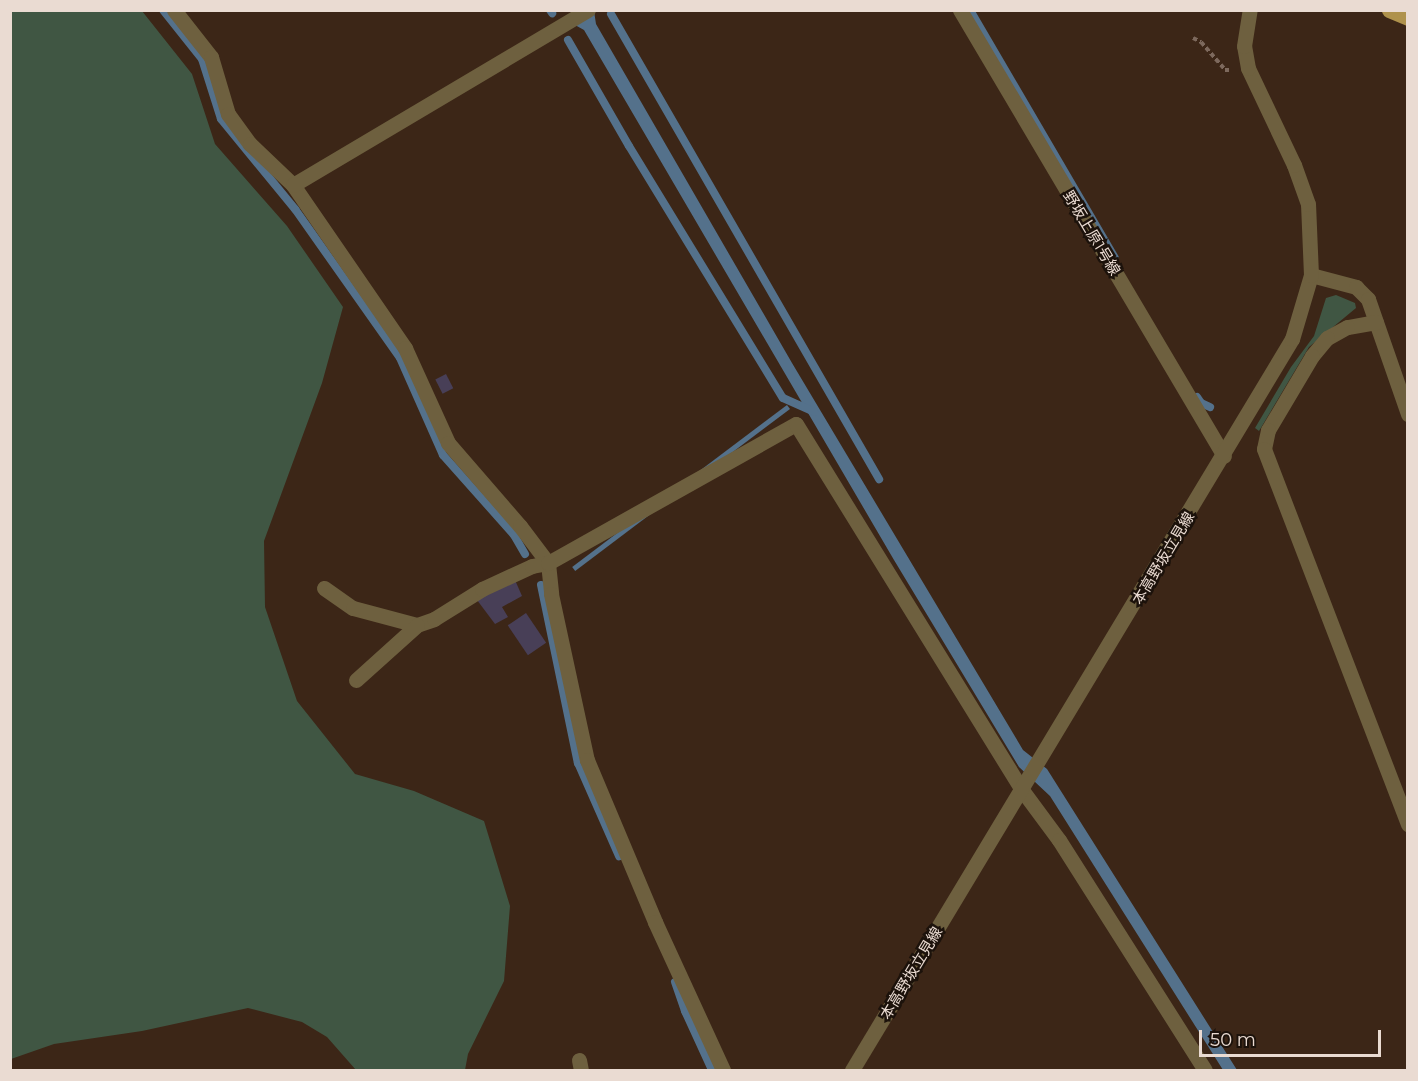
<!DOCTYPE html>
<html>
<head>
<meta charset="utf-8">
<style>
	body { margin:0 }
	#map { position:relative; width:1418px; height:1081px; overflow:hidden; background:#3c2617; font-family:Montserrat,"Noto Sans JP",sans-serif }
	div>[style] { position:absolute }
	.green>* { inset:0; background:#405643 }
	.water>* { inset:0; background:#54718b; transform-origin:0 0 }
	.stream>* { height:8px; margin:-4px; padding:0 4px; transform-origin:4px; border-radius:4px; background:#54718b }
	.building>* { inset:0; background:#483f57; transform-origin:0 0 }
	.path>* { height:4px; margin-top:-2px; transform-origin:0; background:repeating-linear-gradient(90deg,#7d695d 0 4.5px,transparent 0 7.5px) }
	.minor>* { height:15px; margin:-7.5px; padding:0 7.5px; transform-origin:7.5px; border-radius:7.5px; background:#6e603f }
	.major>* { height:15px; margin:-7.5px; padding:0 7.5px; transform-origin:7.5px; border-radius:7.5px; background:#af924c }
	span { translate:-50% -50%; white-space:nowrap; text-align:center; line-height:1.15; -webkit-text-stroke:5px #1c120b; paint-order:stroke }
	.street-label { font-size:15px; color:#eadbd2 }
	.frame { position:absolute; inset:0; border:12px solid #eadbd2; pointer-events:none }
	.scale { position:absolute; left:1199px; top:1030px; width:182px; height:27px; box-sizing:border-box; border:3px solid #eadbd2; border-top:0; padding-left:8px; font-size:18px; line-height:21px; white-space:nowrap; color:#eadbd2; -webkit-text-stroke:4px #1c120b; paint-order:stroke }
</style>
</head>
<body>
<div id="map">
	<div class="green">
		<i style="clip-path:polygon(10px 11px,142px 11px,192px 74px,215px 144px,287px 226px,343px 307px,322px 383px,264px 541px,265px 607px,297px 701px,355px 774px,414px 791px,484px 821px,510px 906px,504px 981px,468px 1054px,465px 1070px,356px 1070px,327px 1037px,302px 1022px,248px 1008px,142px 1031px,54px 1044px,11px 1059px)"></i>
		<i style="clip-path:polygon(1336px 295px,1355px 303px,1356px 308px,1309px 347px,1259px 431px,1255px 428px,1291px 367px,1314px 336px,1326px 298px)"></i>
	</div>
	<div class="water">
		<i style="clip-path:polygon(571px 11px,594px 11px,596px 24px,792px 363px,1023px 750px,1047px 769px,1237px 1070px,1223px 1070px,1050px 796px,1019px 767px,894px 560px,584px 30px,575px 25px)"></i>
		<i style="left:787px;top:405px;width:5px;height:269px;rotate:53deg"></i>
	</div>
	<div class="stream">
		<i style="left:163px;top:10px;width:63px;rotate:51.5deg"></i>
		<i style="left:202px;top:59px;width:63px;rotate:72.4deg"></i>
		<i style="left:221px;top:119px;width:117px;rotate:50.6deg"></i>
		<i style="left:295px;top:209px;width:182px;rotate:54.8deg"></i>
		<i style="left:400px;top:358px;width:106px;rotate:66.1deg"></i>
		<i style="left:443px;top:455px;width:107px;rotate:48.4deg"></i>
		<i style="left:514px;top:535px;width:22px;rotate:60deg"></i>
		<i style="left:550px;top:10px;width:4px;rotate:56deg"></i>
		<i style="left:970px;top:10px;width:287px;rotate:59.7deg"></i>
		<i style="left:611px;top:14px;width:537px;rotate:60.04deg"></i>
		<i style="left:568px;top:40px;width:122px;rotate:60.1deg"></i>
		<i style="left:629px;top:146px;width:295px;rotate:58.6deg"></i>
		<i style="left:783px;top:398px;width:34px;rotate:24deg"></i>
		<i style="left:1197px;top:397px;width:7px;rotate:56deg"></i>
		<i style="left:1201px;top:403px;width:10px;rotate:24deg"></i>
		<i style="left:541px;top:585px;width:182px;rotate:78.3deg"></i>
		<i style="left:578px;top:763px;width:102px;rotate:66.2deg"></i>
		<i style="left:675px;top:982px;width:31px;rotate:71deg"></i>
		<i style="left:685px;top:1011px;width:65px;rotate:65.4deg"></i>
	</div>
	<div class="building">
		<i style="left:446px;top:374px;width:16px;height:12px;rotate:63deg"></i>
		<i style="clip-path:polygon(515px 580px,522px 596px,502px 607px,508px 617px,495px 624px,477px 600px)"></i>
		<i style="left:526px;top:613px;width:36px;height:22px;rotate:56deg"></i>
	</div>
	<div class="path">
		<i style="left:1193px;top:38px;width:9px;rotate:27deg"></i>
		<i style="left:1201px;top:42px;width:37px;rotate:49deg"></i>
		<i style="left:1225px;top:70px;width:4px"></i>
	</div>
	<div class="minor">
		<i style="left:174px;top:10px;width:60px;rotate:51.8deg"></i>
		<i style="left:211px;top:57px;width:59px;rotate:73.4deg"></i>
		<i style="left:228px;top:114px;width:37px;rotate:54deg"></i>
		<i style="left:250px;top:144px;width:59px;rotate:43.6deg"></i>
		<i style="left:293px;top:185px;width:198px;rotate:55.5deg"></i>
		<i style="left:405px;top:348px;width:104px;rotate:65.6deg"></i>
		<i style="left:448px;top:443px;width:110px;rotate:49.1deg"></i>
		<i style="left:520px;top:526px;width:46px;rotate:52.9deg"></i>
		<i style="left:548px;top:563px;width:31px;rotate:84deg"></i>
		<i style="left:551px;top:594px;width:170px;rotate:77.8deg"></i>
		<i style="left:587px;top:760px;width:176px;rotate:67.2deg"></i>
		<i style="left:655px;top:922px;width:163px;rotate:65.3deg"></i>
		<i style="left:960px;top:10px;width:518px;rotate:59.38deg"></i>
		<i style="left:293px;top:185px;width:343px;rotate:-30.7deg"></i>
		<i style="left:1311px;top:275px;width:47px;rotate:14.9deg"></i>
		<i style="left:1356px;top:287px;width:17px;rotate:45deg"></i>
		<i style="left:1368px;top:299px;width:122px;rotate:70.8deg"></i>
		<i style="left:1376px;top:322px;width:29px;rotate:170deg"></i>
		<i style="left:1347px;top:327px;width:23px;rotate:151deg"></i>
		<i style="left:1327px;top:338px;width:23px;rotate:130deg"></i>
		<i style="left:1312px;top:356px;width:86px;rotate:120.7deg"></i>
		<i style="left:1268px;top:430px;width:19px;rotate:102deg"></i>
		<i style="left:1264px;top:449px;width:402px;rotate:69deg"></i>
		<i style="left:324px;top:588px;width:35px;rotate:35deg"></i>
		<i style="left:353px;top:608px;width:66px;rotate:14.9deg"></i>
		<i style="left:417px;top:625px;width:18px;rotate:-19deg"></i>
		<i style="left:434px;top:619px;width:57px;rotate:-32deg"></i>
		<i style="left:482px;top:589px;width:55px;rotate:-24.7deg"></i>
		<i style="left:532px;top:566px;width:16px;rotate:-11deg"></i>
		<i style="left:548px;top:563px;width:284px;rotate:-29.3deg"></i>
		<i style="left:796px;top:424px;width:430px;rotate:58.3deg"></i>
		<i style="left:1022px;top:790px;width:62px;rotate:53.5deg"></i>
		<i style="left:1059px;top:840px;width:272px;rotate:57.6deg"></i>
		<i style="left:356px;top:680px;width:82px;rotate:-42deg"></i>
		<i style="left:579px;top:1060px;width:10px;rotate:79deg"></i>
		<i style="left:852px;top:1070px;width:853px;rotate:-58.96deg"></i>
		<i style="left:1292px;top:339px;width:67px;rotate:-73.5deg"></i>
		<i style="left:1311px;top:275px;width:71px;rotate:-92.4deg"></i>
		<i style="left:1308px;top:204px;width:41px;rotate:-109.7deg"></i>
		<i style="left:1294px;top:165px;width:107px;rotate:-115.4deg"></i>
		<i style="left:1248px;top:68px;width:22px;rotate:-100deg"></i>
		<i style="left:1244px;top:46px;width:36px;rotate:-81deg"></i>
	</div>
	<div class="major">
		<i style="left:1389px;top:10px;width:21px;rotate:23deg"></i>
	</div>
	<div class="street-label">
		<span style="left:1092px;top:233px;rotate:59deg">野坂上原1号線</span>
		<span style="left:1163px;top:558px;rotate:-59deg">本高野坂立見線</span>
		<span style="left:911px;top:973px;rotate:-59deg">本高野坂立見線</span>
	</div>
	<div class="frame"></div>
	<div class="scale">50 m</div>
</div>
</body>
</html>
